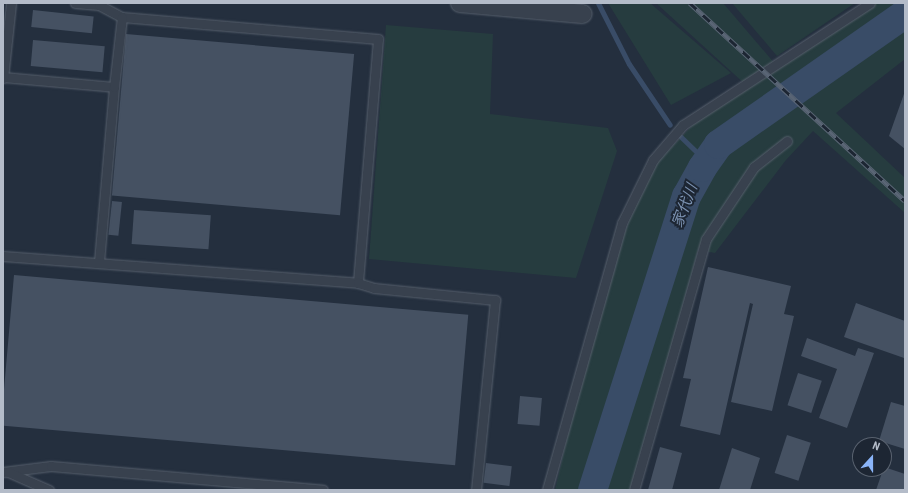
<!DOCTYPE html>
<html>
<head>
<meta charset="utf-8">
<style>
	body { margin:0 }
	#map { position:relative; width:908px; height:493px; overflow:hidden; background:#242f3e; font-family:"Roboto Condensed","Noto Sans JP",sans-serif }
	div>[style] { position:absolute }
	.green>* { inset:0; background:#263c3f }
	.stream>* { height:5px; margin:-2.5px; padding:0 2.5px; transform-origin:2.5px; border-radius:2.5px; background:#394c67 }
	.river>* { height:29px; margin:-14.5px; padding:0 14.5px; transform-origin:14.5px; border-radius:14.5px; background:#394c67 }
	.building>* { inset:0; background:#455162; transform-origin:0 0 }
	.roads { filter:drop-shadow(0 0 1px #565f6c) drop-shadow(0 0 1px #565f6c) }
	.service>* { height:9px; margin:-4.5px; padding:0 4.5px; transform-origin:4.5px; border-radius:4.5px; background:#38414e }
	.minor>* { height:18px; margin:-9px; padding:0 9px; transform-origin:9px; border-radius:9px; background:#38414e }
	.rail>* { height:4.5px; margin-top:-2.25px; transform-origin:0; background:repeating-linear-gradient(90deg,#1d2633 0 9px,#5a6575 0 18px); box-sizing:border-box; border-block:1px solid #5a6575 }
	span { translate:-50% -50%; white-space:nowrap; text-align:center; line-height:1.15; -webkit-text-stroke:4px #1d2633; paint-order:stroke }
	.water-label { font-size:15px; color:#7c92b1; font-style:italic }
	.frame { position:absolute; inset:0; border:4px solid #b4bcc9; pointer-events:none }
	.north { position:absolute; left:852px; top:437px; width:40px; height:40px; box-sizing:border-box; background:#1d2633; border:1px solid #59626f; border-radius:50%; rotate:21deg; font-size:11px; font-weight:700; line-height:16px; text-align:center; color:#b4bcc9 }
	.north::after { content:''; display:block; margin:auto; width:14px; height:18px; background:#8ab4f8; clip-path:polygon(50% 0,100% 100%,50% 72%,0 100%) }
</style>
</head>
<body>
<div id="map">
	<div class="green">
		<i style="clip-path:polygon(608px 3px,650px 3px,731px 73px,671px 105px)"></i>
		<i style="clip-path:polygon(656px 3px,723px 3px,776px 65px,868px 3px,905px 3px,905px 59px,836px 113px,905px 178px,905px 213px,813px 131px,786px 160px,715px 253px,698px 250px,634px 490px,555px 490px,598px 304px,647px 173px,704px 113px,746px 85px)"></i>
		<i style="clip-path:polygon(732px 3px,855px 3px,777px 56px)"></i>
		<i style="clip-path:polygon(386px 25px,493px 34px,490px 114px,608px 128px,617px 151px,576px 278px,369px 259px)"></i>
	</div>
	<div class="stream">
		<i style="left:598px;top:3px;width:68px;rotate:63.1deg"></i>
		<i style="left:629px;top:64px;width:73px;rotate:56.1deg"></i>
		<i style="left:681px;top:137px;width:35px;rotate:44deg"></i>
	</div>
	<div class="river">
		<i style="left:592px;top:490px;width:309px;rotate:-72.3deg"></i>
		<i style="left:686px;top:196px;width:33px;rotate:-61deg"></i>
		<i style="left:702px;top:167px;width:28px;rotate:-55deg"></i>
		<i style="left:718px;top:144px;width:228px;rotate:-35deg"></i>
	</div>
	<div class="building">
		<i style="left:33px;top:10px;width:61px;height:17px;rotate:6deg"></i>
		<i style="left:126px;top:34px;width:229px;height:162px;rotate:5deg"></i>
		<i style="left:33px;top:40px;width:72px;height:26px;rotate:5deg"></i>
		<i style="clip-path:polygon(905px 91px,905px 149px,889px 136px)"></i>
		<i style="left:112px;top:201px;width:10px;height:34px;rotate:6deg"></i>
		<i style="left:134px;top:210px;width:77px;height:34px;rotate:4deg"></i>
		<i style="clip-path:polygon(708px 267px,791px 286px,784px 314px,794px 316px,772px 411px,731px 402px,753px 304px,750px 303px,720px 435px,680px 426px,691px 379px,683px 378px)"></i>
		<i style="left:14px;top:275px;width:456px;height:151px;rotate:5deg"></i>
		<i style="clip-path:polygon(856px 303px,905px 321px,904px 358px,844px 337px)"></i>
		<i style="clip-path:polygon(807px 338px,855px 356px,858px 348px,874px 353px,847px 428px,819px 418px,837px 369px,801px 356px)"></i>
		<i style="left:798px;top:373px;width:25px;height:34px;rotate:18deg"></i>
		<i style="left:520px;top:396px;width:22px;height:28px;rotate:5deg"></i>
		<i style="clip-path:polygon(891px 402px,905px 406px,905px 449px,879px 441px)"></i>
		<i style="left:787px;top:435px;width:25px;height:40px;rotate:18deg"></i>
		<i style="clip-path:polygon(660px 447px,682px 453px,672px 490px,648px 490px)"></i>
		<i style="clip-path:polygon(732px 448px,760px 458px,750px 490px,719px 490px)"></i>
		<i style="left:486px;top:463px;width:26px;height:20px;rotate:7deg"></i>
		<i style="clip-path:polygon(884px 467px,905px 474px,905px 490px,876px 490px)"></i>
	</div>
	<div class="roads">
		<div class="service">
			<i style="left:75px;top:3px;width:24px;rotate:5deg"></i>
			<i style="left:99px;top:5px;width:26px;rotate:28deg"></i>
			<i style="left:122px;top:17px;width:257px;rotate:4.9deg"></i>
			<i style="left:378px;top:39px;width:245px;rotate:94.7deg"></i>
			<i style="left:3px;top:77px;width:111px;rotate:5.1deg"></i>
			<i style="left:114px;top:87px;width:176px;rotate:94.9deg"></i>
			<i style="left:3px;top:78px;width:75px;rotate:-83.9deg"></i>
			<i style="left:114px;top:87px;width:70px;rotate:-83.5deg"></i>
			<i style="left:3px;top:256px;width:356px;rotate:4.3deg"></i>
			<i style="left:358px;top:283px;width:17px;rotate:17deg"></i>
			<i style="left:374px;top:288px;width:122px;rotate:5.7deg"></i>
			<i style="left:495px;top:300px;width:191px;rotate:95.7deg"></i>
			<i style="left:3px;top:472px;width:48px;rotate:-7.1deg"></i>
			<i style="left:51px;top:466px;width:273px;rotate:5deg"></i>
			<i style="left:8px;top:472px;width:45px;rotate:23.7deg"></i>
			<i style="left:547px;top:490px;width:277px;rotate:-74.3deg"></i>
			<i style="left:622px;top:223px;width:70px;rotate:-63.8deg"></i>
			<i style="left:653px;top:160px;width:46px;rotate:-49.4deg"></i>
			<i style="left:683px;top:125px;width:223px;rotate:-33.1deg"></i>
			<i style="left:634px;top:490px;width:261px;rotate:-74deg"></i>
			<i style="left:706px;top:239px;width:87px;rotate:-56.3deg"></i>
			<i style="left:754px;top:167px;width:42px;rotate:-38.2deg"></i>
		</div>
		<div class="minor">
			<i style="left:460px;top:3px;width:123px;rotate:5.1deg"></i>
		</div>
	</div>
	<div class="rail">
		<i style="left:690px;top:3px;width:292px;rotate:42.6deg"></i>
	</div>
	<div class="water-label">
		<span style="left:685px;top:206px;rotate:-69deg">家代川</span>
	</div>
	<div class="frame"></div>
	<div class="north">N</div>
</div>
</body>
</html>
